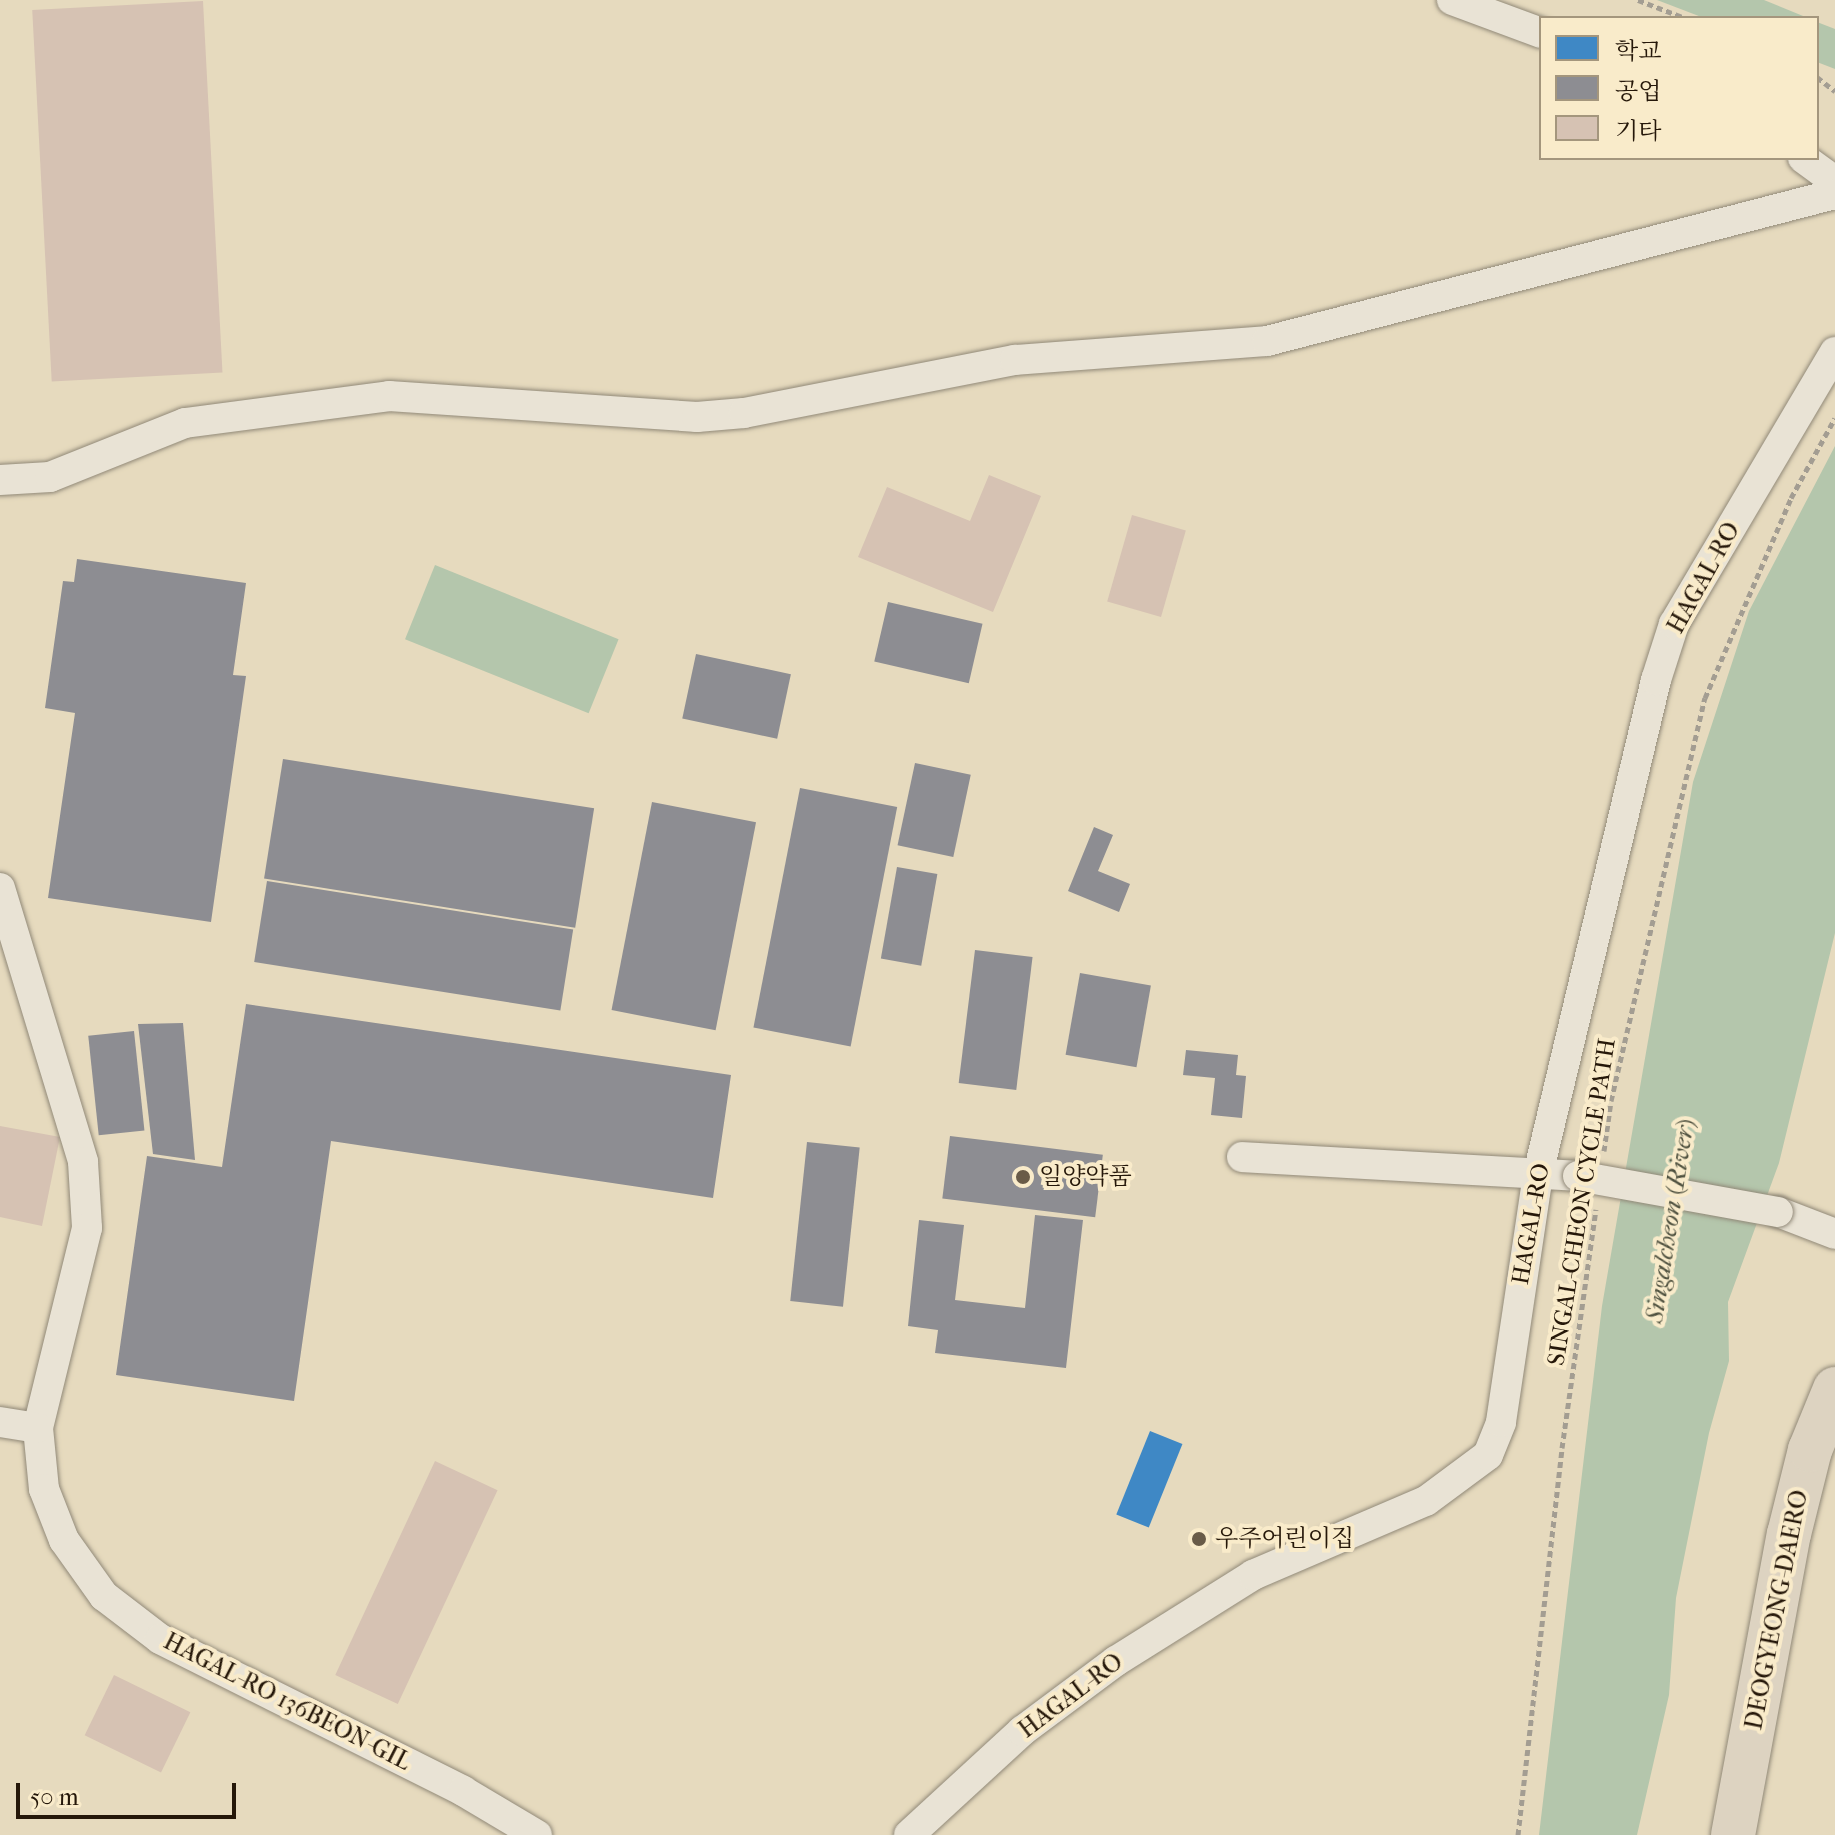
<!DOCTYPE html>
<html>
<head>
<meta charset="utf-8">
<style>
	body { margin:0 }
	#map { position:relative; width:1835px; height:1835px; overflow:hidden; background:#e6dabe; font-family:"IM FELL French Canon","Noto Serif KR",serif }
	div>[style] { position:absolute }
	.water>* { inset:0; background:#b4c6ac; transform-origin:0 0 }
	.schools>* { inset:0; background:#3f88c5; transform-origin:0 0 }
	.industry>* { inset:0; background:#8d8d92; transform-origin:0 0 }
	.building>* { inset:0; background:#d6c2b3; transform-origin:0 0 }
	.path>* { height:5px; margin-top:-2.5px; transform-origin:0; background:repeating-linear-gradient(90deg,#a39d92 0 6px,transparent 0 10px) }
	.roads { filter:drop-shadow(0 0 2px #918978) drop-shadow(0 0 2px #918978) }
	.street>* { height:30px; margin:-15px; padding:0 15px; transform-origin:15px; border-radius:15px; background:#e9e3d5 }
	.primary>* { height:44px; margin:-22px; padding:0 22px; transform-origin:22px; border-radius:22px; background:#ddd3c1 }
	.bridges { filter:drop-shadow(0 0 2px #918978) drop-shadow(0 0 2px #918978) }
	.street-bridge>* { height:30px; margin:-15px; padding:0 15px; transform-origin:15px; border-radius:15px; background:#e9e3d5 }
	.dots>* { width:22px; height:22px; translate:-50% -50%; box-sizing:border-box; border:4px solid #f9ebca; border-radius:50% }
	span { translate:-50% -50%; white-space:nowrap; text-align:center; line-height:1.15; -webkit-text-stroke:8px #f9ebca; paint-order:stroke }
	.street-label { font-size:24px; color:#251709 }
	.poi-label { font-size:24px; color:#251709 }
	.left { translate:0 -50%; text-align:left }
	.water-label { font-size:26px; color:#4f513f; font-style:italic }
	.legend { position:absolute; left:1539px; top:16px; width:280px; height:144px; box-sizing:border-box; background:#f9ebca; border:2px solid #a4967d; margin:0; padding:10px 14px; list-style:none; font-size:24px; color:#251709 }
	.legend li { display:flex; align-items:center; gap:16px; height:40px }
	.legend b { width:40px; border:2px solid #a4967d }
	.scale { position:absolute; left:16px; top:1783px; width:220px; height:36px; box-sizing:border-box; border:4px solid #251709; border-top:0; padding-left:10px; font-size:24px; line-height:28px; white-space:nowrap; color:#251709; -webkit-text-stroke:6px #f9ebca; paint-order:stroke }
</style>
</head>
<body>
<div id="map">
	<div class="water">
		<i style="clip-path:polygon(1657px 0,1764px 0,1808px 18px,1704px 18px)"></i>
		<i style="clip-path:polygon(1817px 22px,1835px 29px,1835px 69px,1817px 62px)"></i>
		<i style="clip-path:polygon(1835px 446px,1835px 933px,1779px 1163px,1728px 1302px,1729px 1361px,1709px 1433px,1676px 1598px,1669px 1695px,1637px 1835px,1539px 1835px,1602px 1306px,1693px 782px,1749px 611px)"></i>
		<i style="left:435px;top:565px;width:198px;height:80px;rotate:22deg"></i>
	</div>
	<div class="schools">
		<i style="left:1150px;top:1431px;width:35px;height:90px;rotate:22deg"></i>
	</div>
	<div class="industry">
		<i style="clip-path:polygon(77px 559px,246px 583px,233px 675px,246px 676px,211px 922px,48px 898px,75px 713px,45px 708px,63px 581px,74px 582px)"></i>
		<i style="left:888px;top:602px;width:97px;height:61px;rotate:13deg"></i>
		<i style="left:696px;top:654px;width:97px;height:66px;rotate:12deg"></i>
		<i style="left:283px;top:759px;width:315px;height:121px;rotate:9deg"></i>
		<i style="left:915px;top:763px;width:57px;height:84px;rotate:12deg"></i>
		<i style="left:800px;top:788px;width:99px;height:244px;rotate:11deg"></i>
		<i style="left:652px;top:802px;width:106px;height:212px;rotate:11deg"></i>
		<i style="clip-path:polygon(1094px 827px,1113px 835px,1098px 871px,1130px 884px,1119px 912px,1068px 891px)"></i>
		<i style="left:897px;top:867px;width:41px;height:93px;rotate:10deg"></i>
		<i style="left:267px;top:881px;width:310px;height:82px;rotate:9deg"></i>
		<i style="left:975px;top:950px;width:58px;height:134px;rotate:7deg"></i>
		<i style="left:1080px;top:973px;width:72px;height:83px;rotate:10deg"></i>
		<i style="clip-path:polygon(246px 1004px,731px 1075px,713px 1198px,331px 1141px,294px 1401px,116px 1375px,147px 1156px,222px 1167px)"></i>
		<i style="clip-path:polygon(183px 1023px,195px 1160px,153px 1154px,138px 1024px)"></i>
		<i style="left:134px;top:1031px;width:100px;height:46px;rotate:84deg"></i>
		<i style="clip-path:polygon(1186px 1050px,1238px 1055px,1236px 1075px,1246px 1076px,1242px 1118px,1211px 1115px,1215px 1078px,1183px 1075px)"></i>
		<i style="left:950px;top:1136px;width:154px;height:63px;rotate:7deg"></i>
		<i style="left:807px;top:1142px;width:53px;height:160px;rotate:6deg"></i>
		<i style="clip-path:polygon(1035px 1215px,1083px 1220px,1066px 1368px,935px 1353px,938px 1330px,908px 1326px,919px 1220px,964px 1225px,955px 1300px,1025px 1308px)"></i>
	</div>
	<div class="building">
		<i style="left:203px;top:1px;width:372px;height:171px;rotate:87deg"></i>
		<i style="clip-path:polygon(989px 475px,1041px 496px,993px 612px,858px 557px,887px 487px,970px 521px)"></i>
		<i style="left:1132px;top:515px;width:56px;height:90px;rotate:16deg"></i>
		<i style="clip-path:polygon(0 1126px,60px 1137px,42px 1226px,0 1217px)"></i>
		<i style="left:435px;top:1461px;width:69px;height:236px;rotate:25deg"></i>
		<i style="left:114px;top:1675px;width:85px;height:67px;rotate:26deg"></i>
	</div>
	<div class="path">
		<i style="left:1638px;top:0;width:50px;rotate:21deg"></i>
		<i style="left:1817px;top:77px;width:23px;rotate:38deg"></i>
		<i style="left:1604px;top:1151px;width:50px;rotate:-82deg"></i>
		<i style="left:1611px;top:1101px;width:414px;rotate:-76.9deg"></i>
		<i style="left:1705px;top:698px;width:218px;rotate:-66.7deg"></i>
		<i style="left:1791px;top:498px;width:91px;rotate:-61.2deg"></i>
		<i style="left:1518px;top:1835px;width:389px;rotate:-83.5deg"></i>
		<i style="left:1562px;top:1448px;width:241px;rotate:-81.9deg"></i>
	</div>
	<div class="roads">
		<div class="street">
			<i style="left:1452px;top:0;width:95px;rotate:20.3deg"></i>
			<i style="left:1803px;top:158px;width:39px;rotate:36deg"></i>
			<i style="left:0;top:480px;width:50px;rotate:-3.4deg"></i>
			<i style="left:50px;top:477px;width:145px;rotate:-21.8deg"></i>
			<i style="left:185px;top:423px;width:206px;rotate:-7.5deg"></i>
			<i style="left:389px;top:396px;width:309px;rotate:3.9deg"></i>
			<i style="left:697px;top:417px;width:47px;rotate:-4.9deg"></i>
			<i style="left:744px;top:413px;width:276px;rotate:-11.1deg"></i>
			<i style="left:1015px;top:360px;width:253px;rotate:-4.3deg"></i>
			<i style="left:1267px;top:341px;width:587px;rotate:-14.51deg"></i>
			<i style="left:0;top:888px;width:286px;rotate:73.1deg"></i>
			<i style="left:83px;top:1162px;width:66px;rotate:86.5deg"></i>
			<i style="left:87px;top:1228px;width:206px;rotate:103.8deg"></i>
			<i style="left:38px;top:1428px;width:61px;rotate:84.4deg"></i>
			<i style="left:44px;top:1489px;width:55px;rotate:68.6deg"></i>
			<i style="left:64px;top:1540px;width:69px;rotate:54.5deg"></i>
			<i style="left:104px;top:1596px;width:71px;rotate:37.5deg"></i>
			<i style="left:160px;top:1639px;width:339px;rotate:26.6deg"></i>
			<i style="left:463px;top:1791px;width:86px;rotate:30.7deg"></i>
			<i style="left:1242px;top:1157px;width:337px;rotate:3.2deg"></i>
			<i style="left:1778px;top:1212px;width:61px;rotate:21.1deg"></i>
			<i style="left:0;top:1422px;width:38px;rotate:9deg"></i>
			<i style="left:909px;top:1835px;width:154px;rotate:-42.6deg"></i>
			<i style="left:1022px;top:1731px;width:117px;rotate:-36.7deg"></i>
			<i style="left:1116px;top:1661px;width:162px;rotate:-32.1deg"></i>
			<i style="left:1253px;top:1575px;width:188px;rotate:-23.2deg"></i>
			<i style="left:1426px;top:1501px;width:77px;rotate:-36.6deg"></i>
			<i style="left:1488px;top:1455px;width:35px;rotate:-68deg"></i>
			<i style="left:1501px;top:1422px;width:251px;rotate:-81.5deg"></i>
			<i style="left:1538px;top:1174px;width:508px;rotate:-76.57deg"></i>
			<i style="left:1656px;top:680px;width:59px;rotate:-72.2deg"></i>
			<i style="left:1674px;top:624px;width:316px;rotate:-59.4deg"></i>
		</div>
		<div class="primary">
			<i style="left:1733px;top:1835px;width:306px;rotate:-79.5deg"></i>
			<i style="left:1789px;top:1534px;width:87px;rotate:-76deg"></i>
			<i style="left:1810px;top:1450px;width:66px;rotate:-67.7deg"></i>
		</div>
	</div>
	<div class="bridges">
		<div class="street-bridge">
			<i style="left:1578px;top:1176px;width:203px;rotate:10.2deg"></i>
		</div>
	</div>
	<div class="dots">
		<i style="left:1023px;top:1177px;background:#695b48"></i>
		<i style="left:1199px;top:1539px;background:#695b48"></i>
	</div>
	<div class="street-label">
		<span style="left:1704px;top:578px;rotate:-61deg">HAGAL-RO</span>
		<span style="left:1582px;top:1202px;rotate:-81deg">SINGAL-CHEON CYCLE PATH</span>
		<span style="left:1531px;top:1224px;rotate:-80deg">HAGAL-RO</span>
		<span style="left:1777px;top:1610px;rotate:-79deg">DEOGYEONG-DAERO</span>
		<span style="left:1071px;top:1696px;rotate:-37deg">HAGAL-RO</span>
		<span style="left:287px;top:1702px;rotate:27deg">HAGAL-RO 136BEON-GIL</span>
	</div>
	<div class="poi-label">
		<span class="left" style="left:1039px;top:1177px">일양약품</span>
		<span class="left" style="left:1215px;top:1539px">우주어린이집</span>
	</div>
	<div class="water-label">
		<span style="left:1670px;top:1221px;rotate:-81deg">Singalcheon (River)</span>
	</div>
	<ul class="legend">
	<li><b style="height:22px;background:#3f88c5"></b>학교</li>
	<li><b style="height:22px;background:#8d8d92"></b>공업</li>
	<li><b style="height:22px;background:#d6c2b3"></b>기타</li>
	</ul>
	<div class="scale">50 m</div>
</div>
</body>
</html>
